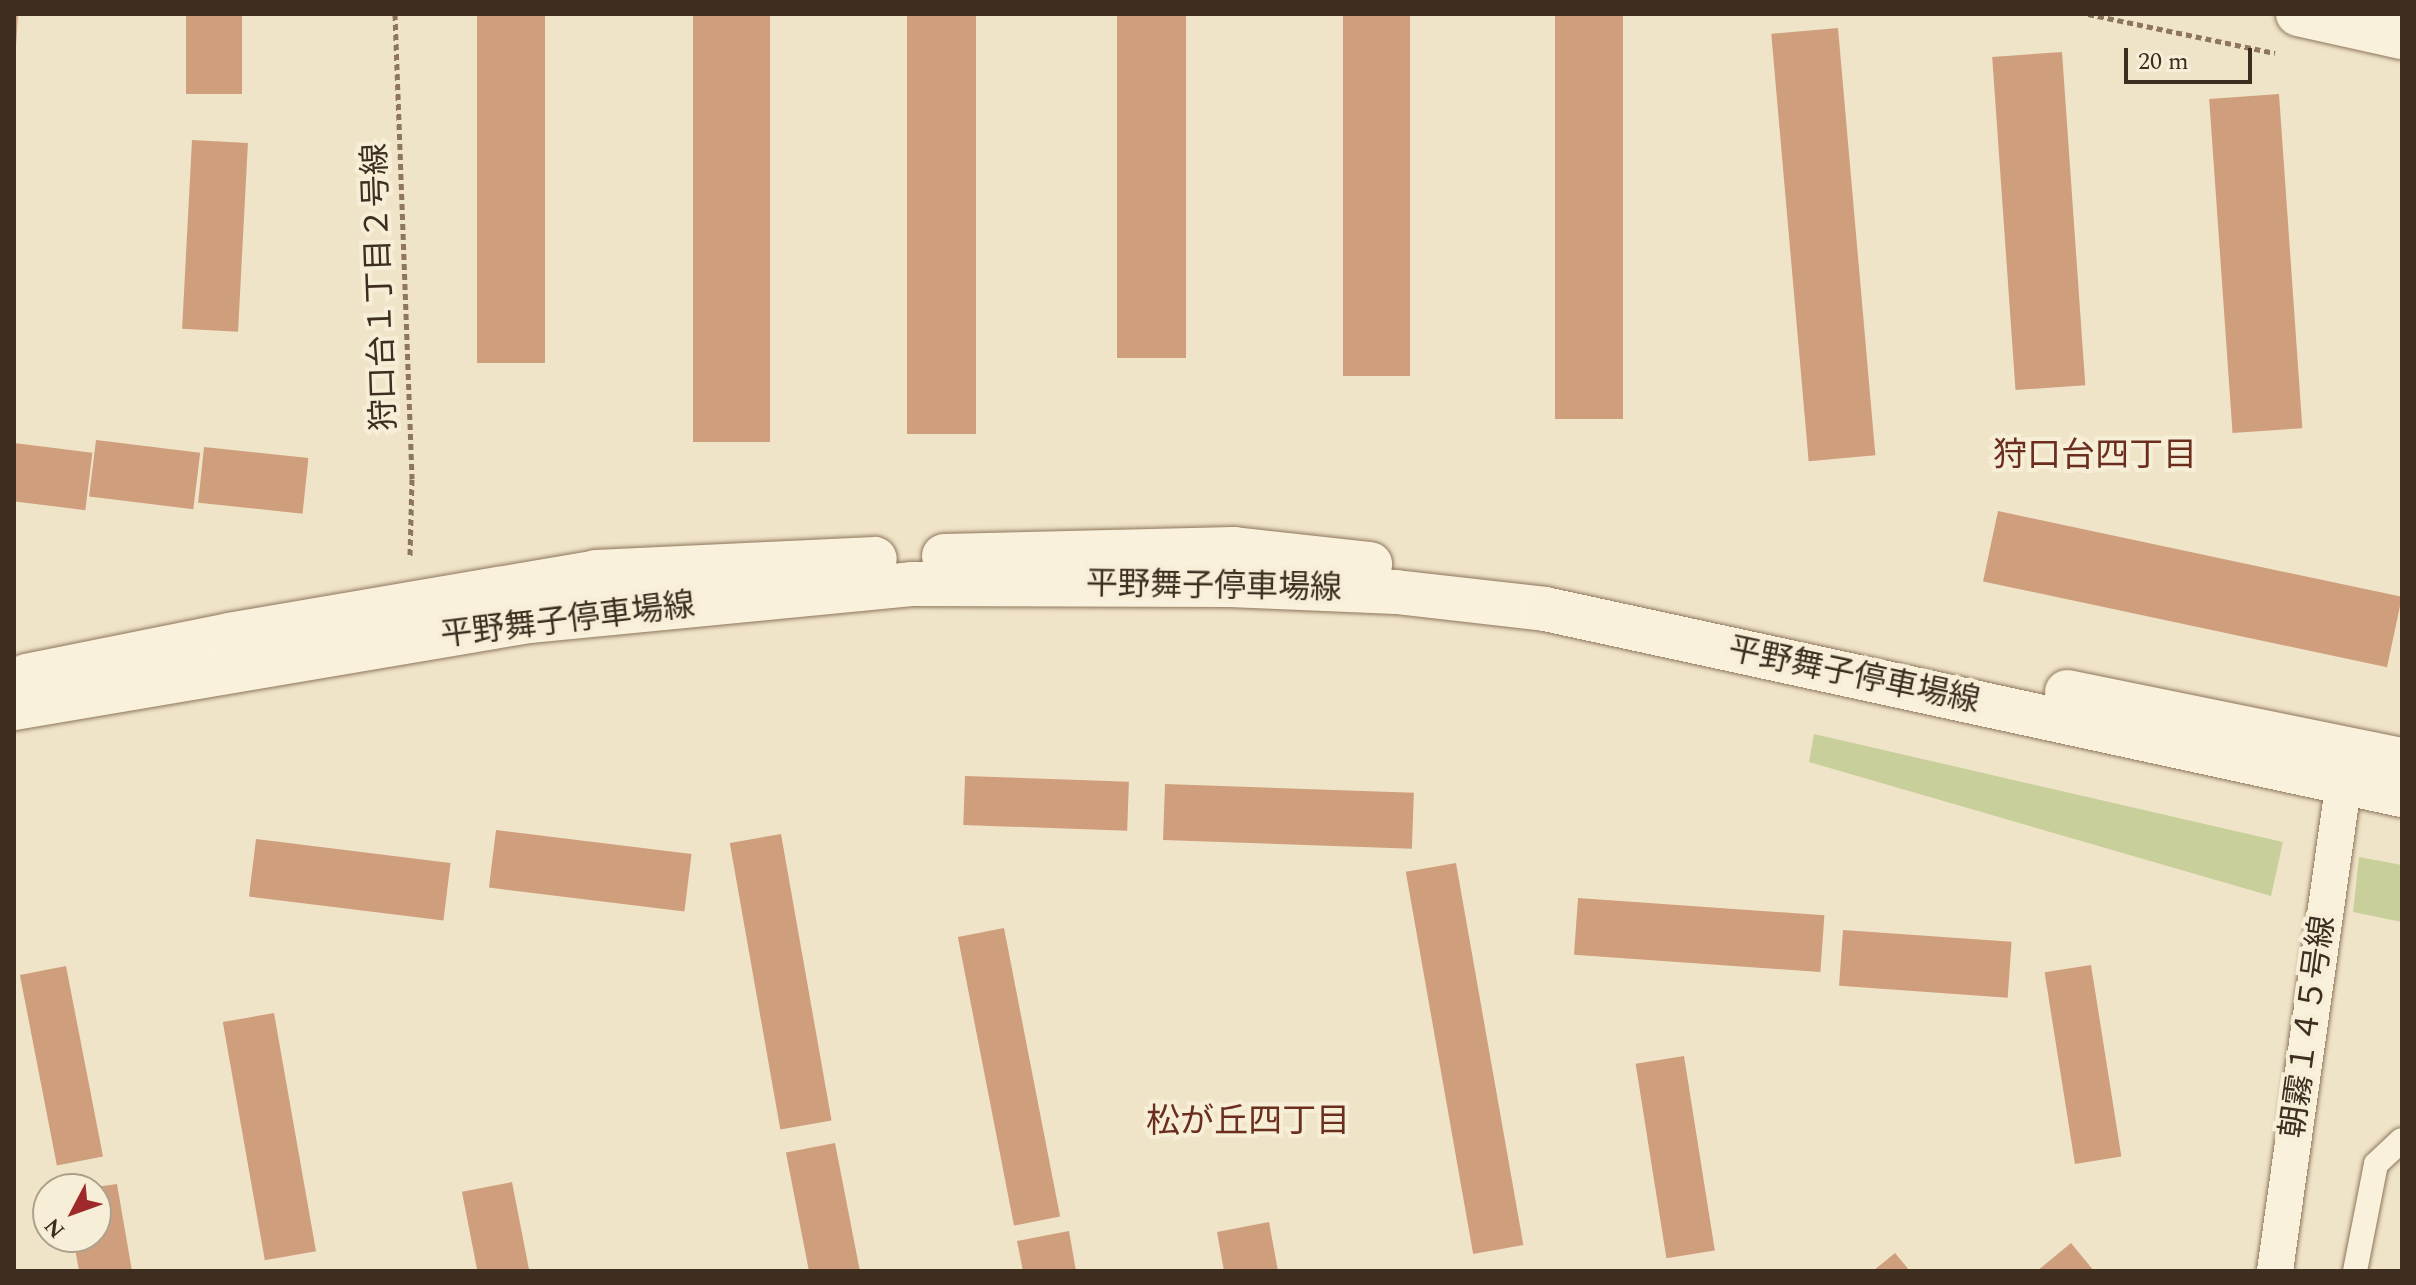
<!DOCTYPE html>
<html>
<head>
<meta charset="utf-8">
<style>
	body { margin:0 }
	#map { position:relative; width:2416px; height:1285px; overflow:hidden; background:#f0e4c8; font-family:Spectral,"Noto Sans JP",serif }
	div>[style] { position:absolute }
	.green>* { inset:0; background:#c9cf9b }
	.building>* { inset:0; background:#cf9f7d; transform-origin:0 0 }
	.path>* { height:5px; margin-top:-2.5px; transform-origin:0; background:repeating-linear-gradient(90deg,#8d765c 0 6px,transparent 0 10px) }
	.roads { filter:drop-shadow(0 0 2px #8d765c) drop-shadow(0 0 2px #8d765c) }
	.service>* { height:24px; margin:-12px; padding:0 12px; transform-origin:12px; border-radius:12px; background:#faf1dc }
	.pedestrian>* { height:36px; margin:-18px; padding:0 18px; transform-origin:18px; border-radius:18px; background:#faf1dc }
	.minor>* { height:44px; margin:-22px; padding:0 22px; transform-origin:22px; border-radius:22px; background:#faf1dc }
	.secondary>* { height:44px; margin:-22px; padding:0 22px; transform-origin:22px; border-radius:22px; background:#faf1dc }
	span { translate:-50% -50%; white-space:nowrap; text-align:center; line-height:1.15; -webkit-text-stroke:8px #f7eed8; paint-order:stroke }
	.street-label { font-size:32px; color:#3d2e20 }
	.neighbourhood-label { font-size:34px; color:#6b2e1e }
	.frame { position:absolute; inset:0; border:16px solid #3d2e20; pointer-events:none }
	.north { position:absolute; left:32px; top:1173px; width:80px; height:80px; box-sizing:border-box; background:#f7eed8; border:2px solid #ada18e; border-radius:50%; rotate:229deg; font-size:22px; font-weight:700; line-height:32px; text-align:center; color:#3d2e20 }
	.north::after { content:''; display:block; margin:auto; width:28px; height:36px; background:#9e2a2b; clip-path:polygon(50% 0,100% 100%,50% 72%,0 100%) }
	.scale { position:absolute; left:2124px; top:48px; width:128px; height:36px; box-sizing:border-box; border:4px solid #3d2e20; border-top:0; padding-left:10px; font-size:24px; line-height:28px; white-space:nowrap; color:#3d2e20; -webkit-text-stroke:6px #f7eed8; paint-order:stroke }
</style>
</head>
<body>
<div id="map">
	<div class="green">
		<i style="clip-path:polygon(1814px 734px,2283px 842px,2271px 896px,1809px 762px)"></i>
		<i style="clip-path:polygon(2359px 857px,2402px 865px,2402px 922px,2353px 912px)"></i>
	</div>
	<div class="building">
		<i style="clip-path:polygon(14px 14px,18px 14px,16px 47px,14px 47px)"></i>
		<i style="left:186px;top:14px;width:56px;height:80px"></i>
		<i style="left:477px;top:14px;width:68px;height:349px"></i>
		<i style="left:693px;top:14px;width:77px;height:428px"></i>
		<i style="left:907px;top:14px;width:69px;height:420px"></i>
		<i style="left:1117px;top:14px;width:69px;height:344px"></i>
		<i style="left:1343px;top:14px;width:67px;height:362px"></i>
		<i style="left:1555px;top:14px;width:68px;height:405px"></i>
		<i style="left:1838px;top:28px;width:429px;height:67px;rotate:85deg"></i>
		<i style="left:2062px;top:52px;width:334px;height:70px;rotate:86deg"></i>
		<i style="left:2279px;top:94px;width:335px;height:70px;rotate:86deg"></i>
		<i style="left:192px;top:140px;width:56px;height:189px;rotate:3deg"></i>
		<i style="left:96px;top:440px;width:105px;height:57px;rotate:7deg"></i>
		<i style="left:14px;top:443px;width:79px;height:58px;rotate:7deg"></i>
		<i style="left:204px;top:447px;width:105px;height:56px;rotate:6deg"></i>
		<i style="left:1998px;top:511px;width:413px;height:72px;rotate:12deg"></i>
		<i style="left:965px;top:776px;width:164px;height:49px;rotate:2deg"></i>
		<i style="left:1165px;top:784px;width:249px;height:56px;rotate:2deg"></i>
		<i style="left:496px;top:830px;width:197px;height:58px;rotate:7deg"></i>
		<i style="left:781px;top:834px;width:291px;height:52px;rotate:80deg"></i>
		<i style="left:256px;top:839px;width:196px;height:58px;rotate:7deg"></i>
		<i style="left:1456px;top:863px;width:388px;height:51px;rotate:80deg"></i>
		<i style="left:1578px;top:898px;width:247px;height:57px;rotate:4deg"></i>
		<i style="left:1004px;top:928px;width:294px;height:47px;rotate:79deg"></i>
		<i style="left:1843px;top:930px;width:169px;height:56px;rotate:4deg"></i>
		<i style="left:2091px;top:965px;width:194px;height:47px;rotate:81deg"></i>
		<i style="left:66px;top:966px;width:194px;height:47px;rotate:79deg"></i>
		<i style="left:274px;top:1013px;width:242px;height:52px;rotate:80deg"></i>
		<i style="left:1684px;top:1056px;width:197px;height:49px;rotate:81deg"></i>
		<i style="left:835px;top:1143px;width:130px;height:50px;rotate:79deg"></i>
		<i style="left:512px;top:1182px;width:91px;height:51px;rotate:79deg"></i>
		<i style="clip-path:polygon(117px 1184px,132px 1271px,79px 1271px,73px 1237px,96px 1237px,96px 1187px)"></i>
		<i style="clip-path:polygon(1269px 1222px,1278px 1271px,1224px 1271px,1217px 1232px)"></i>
		<i style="clip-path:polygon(1069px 1231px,1076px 1271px,1023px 1271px,1017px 1241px)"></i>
		<i style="clip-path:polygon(2071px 1243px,2094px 1271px,2037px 1271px)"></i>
		<i style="clip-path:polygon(1895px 1253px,1910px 1271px,1873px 1271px)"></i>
	</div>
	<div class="path">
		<i style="left:395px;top:14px;width:465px;rotate:87.9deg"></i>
		<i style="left:412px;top:479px;width:79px;rotate:91.5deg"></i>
		<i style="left:2088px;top:14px;width:191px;rotate:11.8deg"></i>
	</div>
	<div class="roads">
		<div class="service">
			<i style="left:2355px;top:1271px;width:109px;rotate:-78.9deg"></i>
			<i style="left:2376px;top:1164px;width:35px;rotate:-43deg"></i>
		</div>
		<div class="pedestrian">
			<i style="left:2275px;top:1271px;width:493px;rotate:-82deg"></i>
		</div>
		<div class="minor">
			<i style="left:2298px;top:14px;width:107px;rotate:12.5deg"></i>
		</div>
		<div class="secondary">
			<i style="left:944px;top:556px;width:290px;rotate:-1.4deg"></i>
			<i style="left:1234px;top:549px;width:137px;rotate:6.3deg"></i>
			<i style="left:26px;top:676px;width:207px;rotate:-11.4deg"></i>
			<i style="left:229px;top:635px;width:372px;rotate:-9.7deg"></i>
			<i style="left:596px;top:572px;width:279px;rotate:-2.7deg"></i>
			<i style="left:2067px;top:692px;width:342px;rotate:11.5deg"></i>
			<i style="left:14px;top:708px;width:522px;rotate:-9.59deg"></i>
			<i style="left:529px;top:621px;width:384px;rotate:-5.5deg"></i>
			<i style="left:911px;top:584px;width:319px;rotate:0.2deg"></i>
			<i style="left:1230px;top:585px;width:166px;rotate:2.4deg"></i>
			<i style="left:1396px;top:592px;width:150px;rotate:6.5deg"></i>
			<i style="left:1545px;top:609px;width:877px;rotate:12.25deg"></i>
		</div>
	</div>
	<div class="street-label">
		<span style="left:381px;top:287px;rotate:-92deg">狩口台１丁目２号線</span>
		<span style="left:1214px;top:587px;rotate:1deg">平野舞子停車場線</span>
		<span style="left:568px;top:621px;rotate:-7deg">平野舞子停車場線</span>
		<span style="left:1854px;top:676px;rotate:12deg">平野舞子停車場線</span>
		<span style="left:2309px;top:1027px;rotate:-82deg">朝霧１４５号線</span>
	</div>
	<div class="neighbourhood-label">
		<span style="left:2095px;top:457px">狩口台四丁目</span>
		<span style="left:1248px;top:1123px">松が丘四丁目</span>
	</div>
	<div class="frame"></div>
	<div class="north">N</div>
	<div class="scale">20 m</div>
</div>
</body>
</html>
